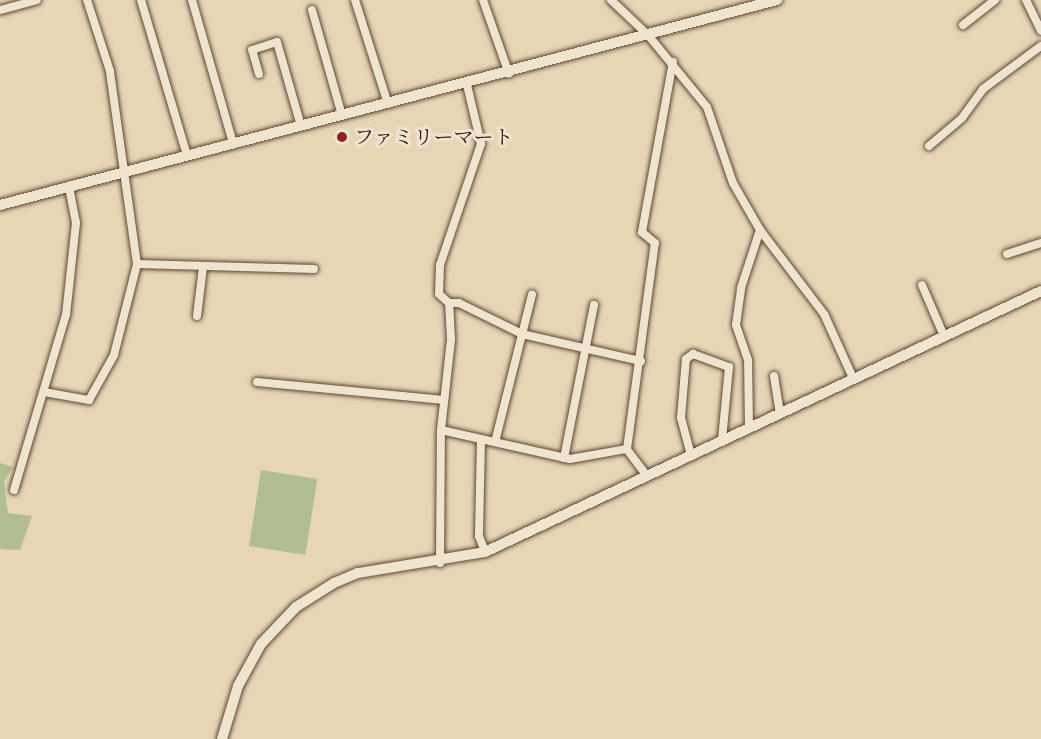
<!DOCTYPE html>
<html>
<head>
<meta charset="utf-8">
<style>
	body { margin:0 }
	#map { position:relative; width:1041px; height:739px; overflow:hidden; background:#e7d5b6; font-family:"IM FELL French Canon","Noto Serif JP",serif }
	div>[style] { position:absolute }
	.green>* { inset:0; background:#b0be92; transform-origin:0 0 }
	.roads { filter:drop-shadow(0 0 2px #5d4734) drop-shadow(0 0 2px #5d4734) }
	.minor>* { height:8px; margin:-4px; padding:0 4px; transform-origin:4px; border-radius:4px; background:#efe4d0 }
	.tertiary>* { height:10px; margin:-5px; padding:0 5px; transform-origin:5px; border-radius:5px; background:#efe4d0 }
	.dots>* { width:16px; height:16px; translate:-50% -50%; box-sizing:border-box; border:3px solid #efe4d0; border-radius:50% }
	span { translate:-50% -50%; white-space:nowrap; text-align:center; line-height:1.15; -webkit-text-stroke:6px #efe4d0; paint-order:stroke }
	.poi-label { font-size:20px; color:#2f1808 }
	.left { translate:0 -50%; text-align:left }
</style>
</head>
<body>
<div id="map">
	<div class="green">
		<i style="clip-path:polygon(0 463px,13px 467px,4px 482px,8px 513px,32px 516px,20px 550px,0 549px)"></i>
		<i style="left:261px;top:470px;width:57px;height:77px;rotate:9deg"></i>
	</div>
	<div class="roads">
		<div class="minor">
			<i style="left:141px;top:0;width:162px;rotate:73.5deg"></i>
			<i style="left:192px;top:0;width:149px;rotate:74deg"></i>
			<i style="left:355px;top:0;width:109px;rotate:72.4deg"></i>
			<i style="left:483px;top:0;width:78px;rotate:70.6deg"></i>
			<i style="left:611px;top:0;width:51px;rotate:43.4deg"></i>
			<i style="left:648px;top:35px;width:93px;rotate:50.7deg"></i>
			<i style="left:707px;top:107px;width:80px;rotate:71.1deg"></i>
			<i style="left:733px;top:183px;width:54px;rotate:60.1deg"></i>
			<i style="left:760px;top:230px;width:106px;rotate:52.7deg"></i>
			<i style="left:824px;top:314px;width:70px;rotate:65.6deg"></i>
			<i style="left:1026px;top:0;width:34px;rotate:64deg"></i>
			<i style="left:0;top:10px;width:38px;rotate:-15deg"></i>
			<i style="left:312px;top:10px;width:109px;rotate:74.1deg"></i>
			<i style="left:963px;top:25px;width:41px;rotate:-38deg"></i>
			<i style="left:259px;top:74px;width:25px;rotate:-106deg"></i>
			<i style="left:252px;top:50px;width:26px;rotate:-18deg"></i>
			<i style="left:277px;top:42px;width:87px;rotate:74.1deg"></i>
			<i style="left:929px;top:146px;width:43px;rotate:-40.3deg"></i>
			<i style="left:962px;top:118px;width:36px;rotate:-54deg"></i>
			<i style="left:983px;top:89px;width:72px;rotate:-36.6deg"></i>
			<i style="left:1007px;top:254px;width:36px;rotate:-18deg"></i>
			<i style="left:137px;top:264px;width:177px;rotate:1.6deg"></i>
			<i style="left:922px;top:285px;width:56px;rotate:66.7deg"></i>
			<i style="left:449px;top:303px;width:10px"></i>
			<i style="left:459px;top:303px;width:70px;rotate:26.2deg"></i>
			<i style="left:522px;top:334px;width:122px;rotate:12.8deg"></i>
			<i style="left:197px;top:316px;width:49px;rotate:-83deg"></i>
			<i style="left:774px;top:376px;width:37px;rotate:81deg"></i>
			<i style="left:257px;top:382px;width:188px;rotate:5.5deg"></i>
			<i style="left:44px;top:392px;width:46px;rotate:10.1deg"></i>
			<i style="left:89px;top:400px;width:51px;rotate:-60.9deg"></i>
			<i style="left:114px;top:355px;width:94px;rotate:-75.8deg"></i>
			<i style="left:137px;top:264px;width:195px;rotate:-98deg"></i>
			<i style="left:110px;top:71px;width:75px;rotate:-107.9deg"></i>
			<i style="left:749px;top:428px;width:68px;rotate:-90.8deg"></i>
			<i style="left:748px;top:360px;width:37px;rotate:-109deg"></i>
			<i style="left:736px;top:325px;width:37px;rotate:-82deg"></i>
			<i style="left:741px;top:288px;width:61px;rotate:-71.9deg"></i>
			<i style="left:441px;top:430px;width:132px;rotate:12.7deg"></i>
			<i style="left:570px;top:459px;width:58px;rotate:-10deg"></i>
			<i style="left:481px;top:439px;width:97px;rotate:91.2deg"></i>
			<i style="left:479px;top:536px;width:17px;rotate:69deg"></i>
			<i style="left:495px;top:442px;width:152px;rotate:-75.9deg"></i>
			<i style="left:691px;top:455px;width:38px;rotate:-105deg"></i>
			<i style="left:681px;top:418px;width:59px;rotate:-85.2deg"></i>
			<i style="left:686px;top:359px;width:9px;rotate:-36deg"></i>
			<i style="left:693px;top:354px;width:38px;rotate:20deg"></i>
			<i style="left:729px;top:367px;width:73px;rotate:95.5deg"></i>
			<i style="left:564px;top:458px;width:156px;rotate:-78.9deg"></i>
			<i style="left:647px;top:476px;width:34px;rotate:-127deg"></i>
			<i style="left:627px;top:449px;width:208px;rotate:-82.3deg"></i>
			<i style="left:655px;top:243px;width:17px;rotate:-140deg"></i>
			<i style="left:642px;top:232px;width:173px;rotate:-79.7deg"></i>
			<i style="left:14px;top:490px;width:183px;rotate:-73.5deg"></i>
			<i style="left:66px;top:315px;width:93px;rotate:-83.8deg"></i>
			<i style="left:76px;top:223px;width:38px;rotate:-101deg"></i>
			<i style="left:440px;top:563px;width:133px;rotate:-89.6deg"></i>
			<i style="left:441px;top:430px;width:92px;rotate:-83.7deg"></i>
			<i style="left:451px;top:339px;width:36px;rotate:-93deg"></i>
			<i style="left:449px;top:303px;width:13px;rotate:-138deg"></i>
			<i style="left:439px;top:294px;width:29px;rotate:-88deg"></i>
			<i style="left:440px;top:265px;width:128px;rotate:-71.3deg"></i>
			<i style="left:481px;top:144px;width:61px;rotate:-103.3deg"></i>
		</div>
		<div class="tertiary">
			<i style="left:0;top:205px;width:804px;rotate:-14.78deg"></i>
			<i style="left:222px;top:739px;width:55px;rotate:-73.2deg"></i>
			<i style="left:238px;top:686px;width:48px;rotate:-61.3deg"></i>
			<i style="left:261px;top:644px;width:51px;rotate:-46.6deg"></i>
			<i style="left:296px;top:607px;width:45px;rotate:-32.3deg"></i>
			<i style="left:334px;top:583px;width:26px;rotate:-23deg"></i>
			<i style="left:358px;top:573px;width:129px;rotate:-9.4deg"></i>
			<i style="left:485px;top:552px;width:614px;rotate:-25.15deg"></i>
		</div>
	</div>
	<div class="dots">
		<i style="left:342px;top:137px;background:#8f2418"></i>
	</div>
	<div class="poi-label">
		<span class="left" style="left:354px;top:137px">ファミリーマート</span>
	</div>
</div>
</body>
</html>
